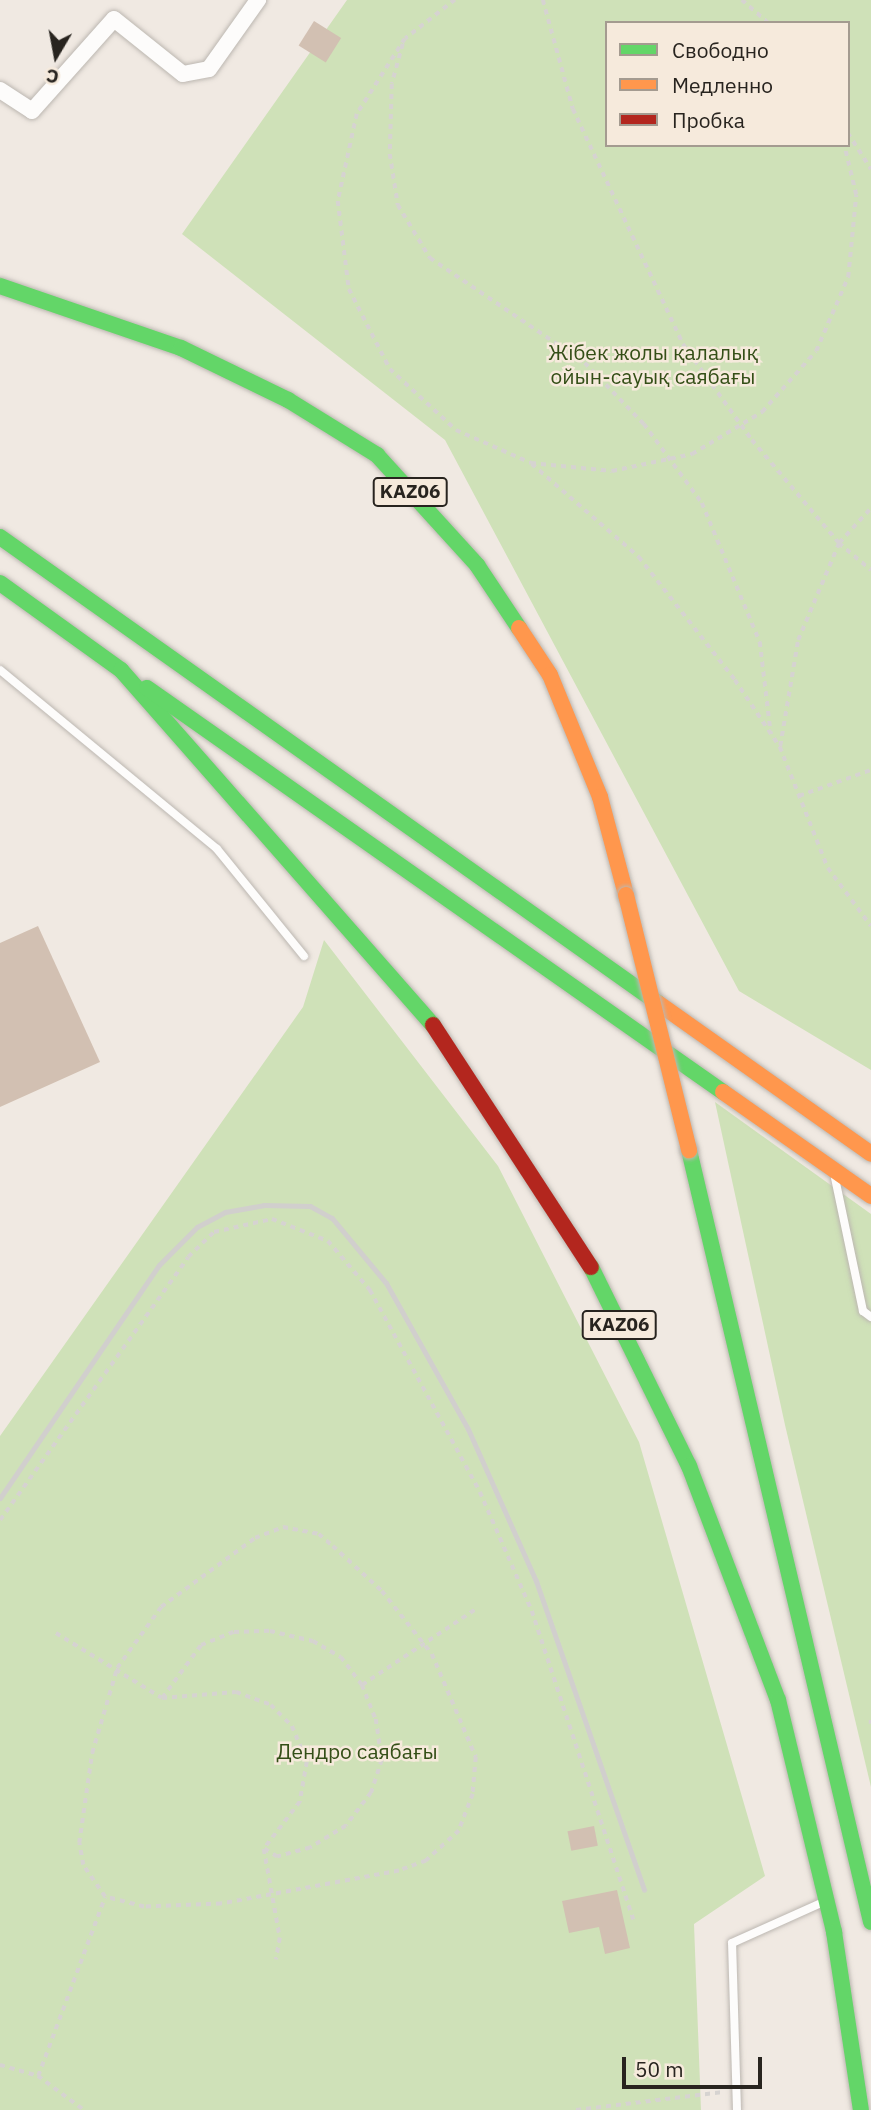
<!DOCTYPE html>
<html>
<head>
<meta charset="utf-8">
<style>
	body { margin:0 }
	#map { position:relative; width:871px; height:2110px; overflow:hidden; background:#f0e9e2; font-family:"IBM Plex Sans",sans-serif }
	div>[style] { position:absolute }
	.green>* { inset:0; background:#cfe1b8 }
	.building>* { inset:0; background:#d2c0b2; transform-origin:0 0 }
	.path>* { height:3.5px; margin-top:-1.75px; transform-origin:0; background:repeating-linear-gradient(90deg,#d6d3d1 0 5px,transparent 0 10px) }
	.roads { filter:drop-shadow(0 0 2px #bcb7b1) drop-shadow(0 0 2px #bcb7b1) }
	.lane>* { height:8px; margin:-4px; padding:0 4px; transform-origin:4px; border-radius:4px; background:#fdfcfb }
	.street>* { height:16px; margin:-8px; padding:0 8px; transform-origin:8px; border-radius:8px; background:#fdfcfb }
	.fast>* { height:16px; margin:-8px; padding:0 8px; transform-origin:8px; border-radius:8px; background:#63d668 }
	.slow>* { height:16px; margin:-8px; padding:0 8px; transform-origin:8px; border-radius:8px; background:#ff974d }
	.jam>* { height:16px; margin:-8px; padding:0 8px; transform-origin:8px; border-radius:8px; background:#b3261e }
	.rail>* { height:5px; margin:-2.5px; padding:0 2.5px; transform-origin:2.5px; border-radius:2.5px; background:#d1cfcd }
	.bridges { filter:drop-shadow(0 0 2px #bcb7b1) drop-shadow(0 0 2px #bcb7b1) }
	.slow-bridge>* { height:16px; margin:-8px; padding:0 8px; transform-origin:8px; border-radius:8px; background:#ff974d }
	span { translate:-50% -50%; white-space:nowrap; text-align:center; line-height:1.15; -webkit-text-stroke:5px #f6eadc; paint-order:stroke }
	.shield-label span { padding:2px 5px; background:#f6eadc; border:2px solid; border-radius:5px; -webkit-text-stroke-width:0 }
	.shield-label { font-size:19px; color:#28241f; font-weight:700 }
	.park-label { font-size:21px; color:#344f17 }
	.legend { position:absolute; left:605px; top:21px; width:245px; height:126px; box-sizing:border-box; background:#f6eadc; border:2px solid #a49b90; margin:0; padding:9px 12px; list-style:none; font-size:21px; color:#28241f }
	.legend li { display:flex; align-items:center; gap:14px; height:35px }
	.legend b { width:35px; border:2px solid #a49b90 }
	.north { position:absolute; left:21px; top:21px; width:70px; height:70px; -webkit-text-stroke:5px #f6eadc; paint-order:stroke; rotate:190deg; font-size:19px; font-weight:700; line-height:28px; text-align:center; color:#28241f }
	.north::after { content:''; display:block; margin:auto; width:24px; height:32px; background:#28241f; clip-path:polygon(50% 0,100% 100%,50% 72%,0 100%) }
	.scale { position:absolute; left:622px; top:2057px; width:140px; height:32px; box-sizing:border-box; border:4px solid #28241f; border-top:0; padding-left:9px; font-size:21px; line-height:24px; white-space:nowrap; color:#28241f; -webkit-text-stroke:5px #f6eadc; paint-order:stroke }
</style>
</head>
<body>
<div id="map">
	<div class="green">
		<i style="clip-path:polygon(evenodd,347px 0,871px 0,871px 1070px,739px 991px,445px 440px,182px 234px,347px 0,607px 23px,848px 23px,848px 145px,607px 145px,607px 23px)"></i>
		<i style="clip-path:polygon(324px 940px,498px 1166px,639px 1442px,765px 1876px,694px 1924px,701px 2110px,0 2110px,0 1436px,303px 1007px)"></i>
		<i style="clip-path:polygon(715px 1102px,871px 1214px,871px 1787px,785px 1425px)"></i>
	</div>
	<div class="building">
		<i style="left:314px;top:21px;width:32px;height:29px;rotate:32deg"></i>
		<i style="clip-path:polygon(38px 926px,100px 1062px,0 1107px,0 943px)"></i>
		<i style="left:594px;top:1826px;width:20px;height:27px;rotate:79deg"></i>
		<i style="clip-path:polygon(617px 1890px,630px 1948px,605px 1954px,599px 1927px,569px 1933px,562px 1901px)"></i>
	</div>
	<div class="path">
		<i style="left:455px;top:0;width:63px;rotate:142deg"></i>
		<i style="left:405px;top:39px;width:89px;rotate:122.6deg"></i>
		<i style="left:357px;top:114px;width:89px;rotate:102.3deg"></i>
		<i style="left:338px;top:201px;width:89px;rotate:82.9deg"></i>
		<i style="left:349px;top:289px;width:90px;rotate:62.9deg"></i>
		<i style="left:390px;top:369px;width:90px;rotate:42.7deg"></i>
		<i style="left:456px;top:430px;width:82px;rotate:23.7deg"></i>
		<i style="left:531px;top:463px;width:81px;rotate:5.6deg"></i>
		<i style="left:612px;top:471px;width:82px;rotate:-12deg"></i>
		<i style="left:692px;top:454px;width:82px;rotate:-31deg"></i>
		<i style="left:762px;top:412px;width:81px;rotate:-48.5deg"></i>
		<i style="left:816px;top:351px;width:81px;rotate:-66.6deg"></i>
		<i style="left:848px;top:277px;width:82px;rotate:-84.4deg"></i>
		<i style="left:856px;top:195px;width:51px;rotate:-103.5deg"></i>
		<i style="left:543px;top:0;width:113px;rotate:74.6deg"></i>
		<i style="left:573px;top:109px;width:259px;rotate:64.9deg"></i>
		<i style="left:683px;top:344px;width:118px;rotate:54.3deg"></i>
		<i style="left:752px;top:440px;width:135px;rotate:49.8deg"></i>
		<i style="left:839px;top:543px;width:42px;rotate:40.2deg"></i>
		<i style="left:742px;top:0;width:35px;rotate:41deg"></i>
		<i style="left:403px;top:44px;width:41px;rotate:105.4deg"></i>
		<i style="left:392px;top:84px;width:70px;rotate:91.6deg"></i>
		<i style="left:390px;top:154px;width:52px;rotate:81.1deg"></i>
		<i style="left:398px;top:205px;width:62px;rotate:58.9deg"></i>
		<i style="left:430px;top:258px;width:187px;rotate:34.1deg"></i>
		<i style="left:585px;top:363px;width:85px;rotate:46deg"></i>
		<i style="left:644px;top:424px;width:98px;rotate:53.7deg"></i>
		<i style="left:702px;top:503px;width:151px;rotate:67.4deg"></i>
		<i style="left:760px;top:642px;width:93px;rotate:83.2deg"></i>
		<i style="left:848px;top:133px;width:43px;rotate:57.4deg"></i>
		<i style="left:532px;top:464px;width:142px;rotate:41deg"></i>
		<i style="left:639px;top:557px;width:156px;rotate:52deg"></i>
		<i style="left:735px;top:680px;width:81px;rotate:56.1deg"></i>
		<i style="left:780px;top:747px;width:130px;rotate:68.4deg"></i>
		<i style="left:828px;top:868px;width:72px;rotate:53.4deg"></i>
		<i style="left:780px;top:746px;width:108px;rotate:-80.4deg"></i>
		<i style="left:798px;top:640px;width:105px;rotate:-67.1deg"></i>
		<i style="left:839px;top:543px;width:47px;rotate:-47.6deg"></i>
		<i style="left:799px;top:796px;width:77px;rotate:-19.9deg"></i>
		<i style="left:0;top:1520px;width:323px;rotate:-54.4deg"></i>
		<i style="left:188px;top:1257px;width:36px;rotate:-44deg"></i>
		<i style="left:214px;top:1232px;width:59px;rotate:-12.6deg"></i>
		<i style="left:272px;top:1219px;width:60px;rotate:21.4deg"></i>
		<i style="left:328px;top:1241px;width:65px;rotate:49.4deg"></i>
		<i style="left:370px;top:1290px;width:230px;rotate:61.4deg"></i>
		<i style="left:480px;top:1492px;width:130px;rotate:66.4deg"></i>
		<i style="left:532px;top:1611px;width:327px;rotate:71.8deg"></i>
		<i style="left:283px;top:1527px;width:37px;rotate:11deg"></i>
		<i style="left:319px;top:1534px;width:18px;rotate:41deg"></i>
		<i style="left:333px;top:1546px;width:67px;rotate:42.6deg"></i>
		<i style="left:382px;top:1591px;width:80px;rotate:51.6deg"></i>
		<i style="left:432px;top:1654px;width:112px;rotate:66.9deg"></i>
		<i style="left:476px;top:1757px;width:37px;rotate:95deg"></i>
		<i style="left:473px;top:1794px;width:40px;rotate:111deg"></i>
		<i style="left:459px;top:1831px;width:45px;rotate:137.7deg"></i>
		<i style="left:426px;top:1861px;width:29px;rotate:160deg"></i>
		<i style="left:399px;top:1871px;width:181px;rotate:169.5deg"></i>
		<i style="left:221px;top:1904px;width:77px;rotate:177.8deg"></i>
		<i style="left:144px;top:1907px;width:40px;rotate:-165.6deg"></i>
		<i style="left:105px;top:1897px;width:39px;rotate:-125deg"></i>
		<i style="left:83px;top:1865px;width:22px;rotate:-100deg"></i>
		<i style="left:79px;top:1843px;width:91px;rotate:-81.8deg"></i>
		<i style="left:92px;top:1753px;width:89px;rotate:-73.6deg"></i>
		<i style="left:117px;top:1668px;width:75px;rotate:-54.2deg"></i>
		<i style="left:161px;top:1607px;width:117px;rotate:-36.3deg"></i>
		<i style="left:255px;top:1538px;width:30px;rotate:-21deg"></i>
		<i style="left:56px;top:1633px;width:124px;rotate:31.5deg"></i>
		<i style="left:162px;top:1698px;width:74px;rotate:-4.6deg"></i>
		<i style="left:236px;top:1692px;width:37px;rotate:20deg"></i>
		<i style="left:271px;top:1705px;width:30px;rotate:45deg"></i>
		<i style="left:292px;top:1726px;width:39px;rotate:67deg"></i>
		<i style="left:307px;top:1762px;width:41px;rotate:99.9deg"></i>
		<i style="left:300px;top:1802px;width:59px;rotate:127.5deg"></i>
		<i style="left:264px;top:1849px;width:90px;rotate:79.8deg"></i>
		<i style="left:280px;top:1938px;width:22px;rotate:100deg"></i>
		<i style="left:362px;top:1685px;width:137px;rotate:-33.7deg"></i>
		<i style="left:162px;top:1698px;width:66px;rotate:-53.7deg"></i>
		<i style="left:201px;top:1645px;width:35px;rotate:-22deg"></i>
		<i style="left:234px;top:1632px;width:36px;rotate:-2deg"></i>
		<i style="left:270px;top:1631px;width:44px;rotate:13.1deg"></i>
		<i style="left:313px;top:1641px;width:32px;rotate:30deg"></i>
		<i style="left:341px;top:1657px;width:35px;rotate:53deg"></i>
		<i style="left:362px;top:1685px;width:37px;rotate:68deg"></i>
		<i style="left:376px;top:1719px;width:41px;rotate:81.7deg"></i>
		<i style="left:382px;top:1760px;width:35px;rotate:108deg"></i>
		<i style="left:371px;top:1793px;width:41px;rotate:127.1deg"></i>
		<i style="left:346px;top:1826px;width:42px;rotate:148.6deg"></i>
		<i style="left:310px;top:1848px;width:34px;rotate:165deg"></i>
		<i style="left:277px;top:1857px;width:15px;rotate:-148deg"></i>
		<i style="left:871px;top:1720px;width:4px;rotate:90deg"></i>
		<i style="left:0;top:2065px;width:40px;rotate:16deg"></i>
		<i style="left:38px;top:2076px;width:57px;rotate:36.5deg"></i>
		<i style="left:38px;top:2076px;width:191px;rotate:-69.5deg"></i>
		<i style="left:576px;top:2110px;width:148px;rotate:-7deg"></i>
	</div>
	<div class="roads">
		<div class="lane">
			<i style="left:0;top:670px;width:281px;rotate:39.5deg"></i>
			<i style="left:217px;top:849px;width:138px;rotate:50.9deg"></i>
			<i style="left:835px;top:1178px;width:136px;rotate:78.1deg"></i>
			<i style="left:863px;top:1311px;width:10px;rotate:37deg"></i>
			<i style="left:737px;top:2110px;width:167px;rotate:-91.7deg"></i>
			<i style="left:732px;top:1943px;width:98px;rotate:-24.2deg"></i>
		</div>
		<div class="street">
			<i style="left:0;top:90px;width:38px;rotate:33deg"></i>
			<i style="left:32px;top:111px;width:123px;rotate:-48.3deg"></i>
			<i style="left:114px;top:19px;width:88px;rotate:38.6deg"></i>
			<i style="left:183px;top:74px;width:26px;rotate:-11deg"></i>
			<i style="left:209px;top:69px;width:85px;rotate:-54.6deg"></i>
		</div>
		<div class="fast">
			<i style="left:0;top:286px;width:191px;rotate:18.9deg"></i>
			<i style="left:181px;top:348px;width:119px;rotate:25.9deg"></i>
			<i style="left:288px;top:400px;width:105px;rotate:31.7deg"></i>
			<i style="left:377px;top:455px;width:149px;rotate:47.7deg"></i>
			<i style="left:477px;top:565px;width:76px;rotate:56.3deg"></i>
			<i style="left:0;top:537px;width:806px;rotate:35.31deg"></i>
			<i style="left:0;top:583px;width:149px;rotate:35.7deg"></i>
			<i style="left:121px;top:670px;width:473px;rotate:48.7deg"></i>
			<i style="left:147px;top:688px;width:704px;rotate:35.05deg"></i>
			<i style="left:689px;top:1150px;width:793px;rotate:76.73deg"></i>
			<i style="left:591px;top:1267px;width:222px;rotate:63.8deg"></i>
			<i style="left:689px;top:1466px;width:250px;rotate:69.2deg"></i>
			<i style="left:778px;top:1700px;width:239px;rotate:76.4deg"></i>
			<i style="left:834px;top:1932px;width:180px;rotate:81.4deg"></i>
		</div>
		<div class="slow">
			<i style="left:519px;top:628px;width:56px;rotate:56.6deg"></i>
			<i style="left:550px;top:675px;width:132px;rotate:67.7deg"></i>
			<i style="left:600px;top:797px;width:101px;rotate:75.1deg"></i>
			<i style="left:658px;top:1003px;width:261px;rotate:35.3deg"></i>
			<i style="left:723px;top:1092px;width:181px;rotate:35.1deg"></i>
		</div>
		<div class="jam">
			<i style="left:433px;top:1025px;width:289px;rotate:56.9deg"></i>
		</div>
	</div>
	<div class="rail">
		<i style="left:0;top:1498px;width:282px;rotate:-55.7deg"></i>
		<i style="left:159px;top:1265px;width:54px;rotate:-45deg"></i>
		<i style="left:197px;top:1227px;width:32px;rotate:-28deg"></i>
		<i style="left:225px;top:1212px;width:40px;rotate:-10deg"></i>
		<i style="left:264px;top:1205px;width:46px;rotate:1.2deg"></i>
		<i style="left:310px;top:1206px;width:25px;rotate:29deg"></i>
		<i style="left:332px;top:1218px;width:85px;rotate:50.3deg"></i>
		<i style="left:386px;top:1283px;width:167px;rotate:60.7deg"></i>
		<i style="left:468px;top:1429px;width:167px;rotate:65.9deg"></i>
		<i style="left:536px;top:1581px;width:327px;rotate:70.7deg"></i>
	</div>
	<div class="bridges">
		<div class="slow-bridge">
			<i style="left:626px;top:895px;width:263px;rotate:76.1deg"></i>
		</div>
	</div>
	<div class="shield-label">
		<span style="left:410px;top:492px">KАZ06</span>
		<span style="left:619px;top:1325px">KАZ06</span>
	</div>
	<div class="park-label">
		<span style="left:653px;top:364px">Жібек жолы қалалық<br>ойын-сауық саябағы</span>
		<span style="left:357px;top:1751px">Дендро саябағы</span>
	</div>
	<ul class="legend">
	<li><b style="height:9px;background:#63d668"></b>Свободно</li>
	<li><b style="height:9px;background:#ff974d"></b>Медленно</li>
	<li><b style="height:9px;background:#b3261e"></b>Пробка</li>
	</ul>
	<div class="north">С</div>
	<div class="scale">50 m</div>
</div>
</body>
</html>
